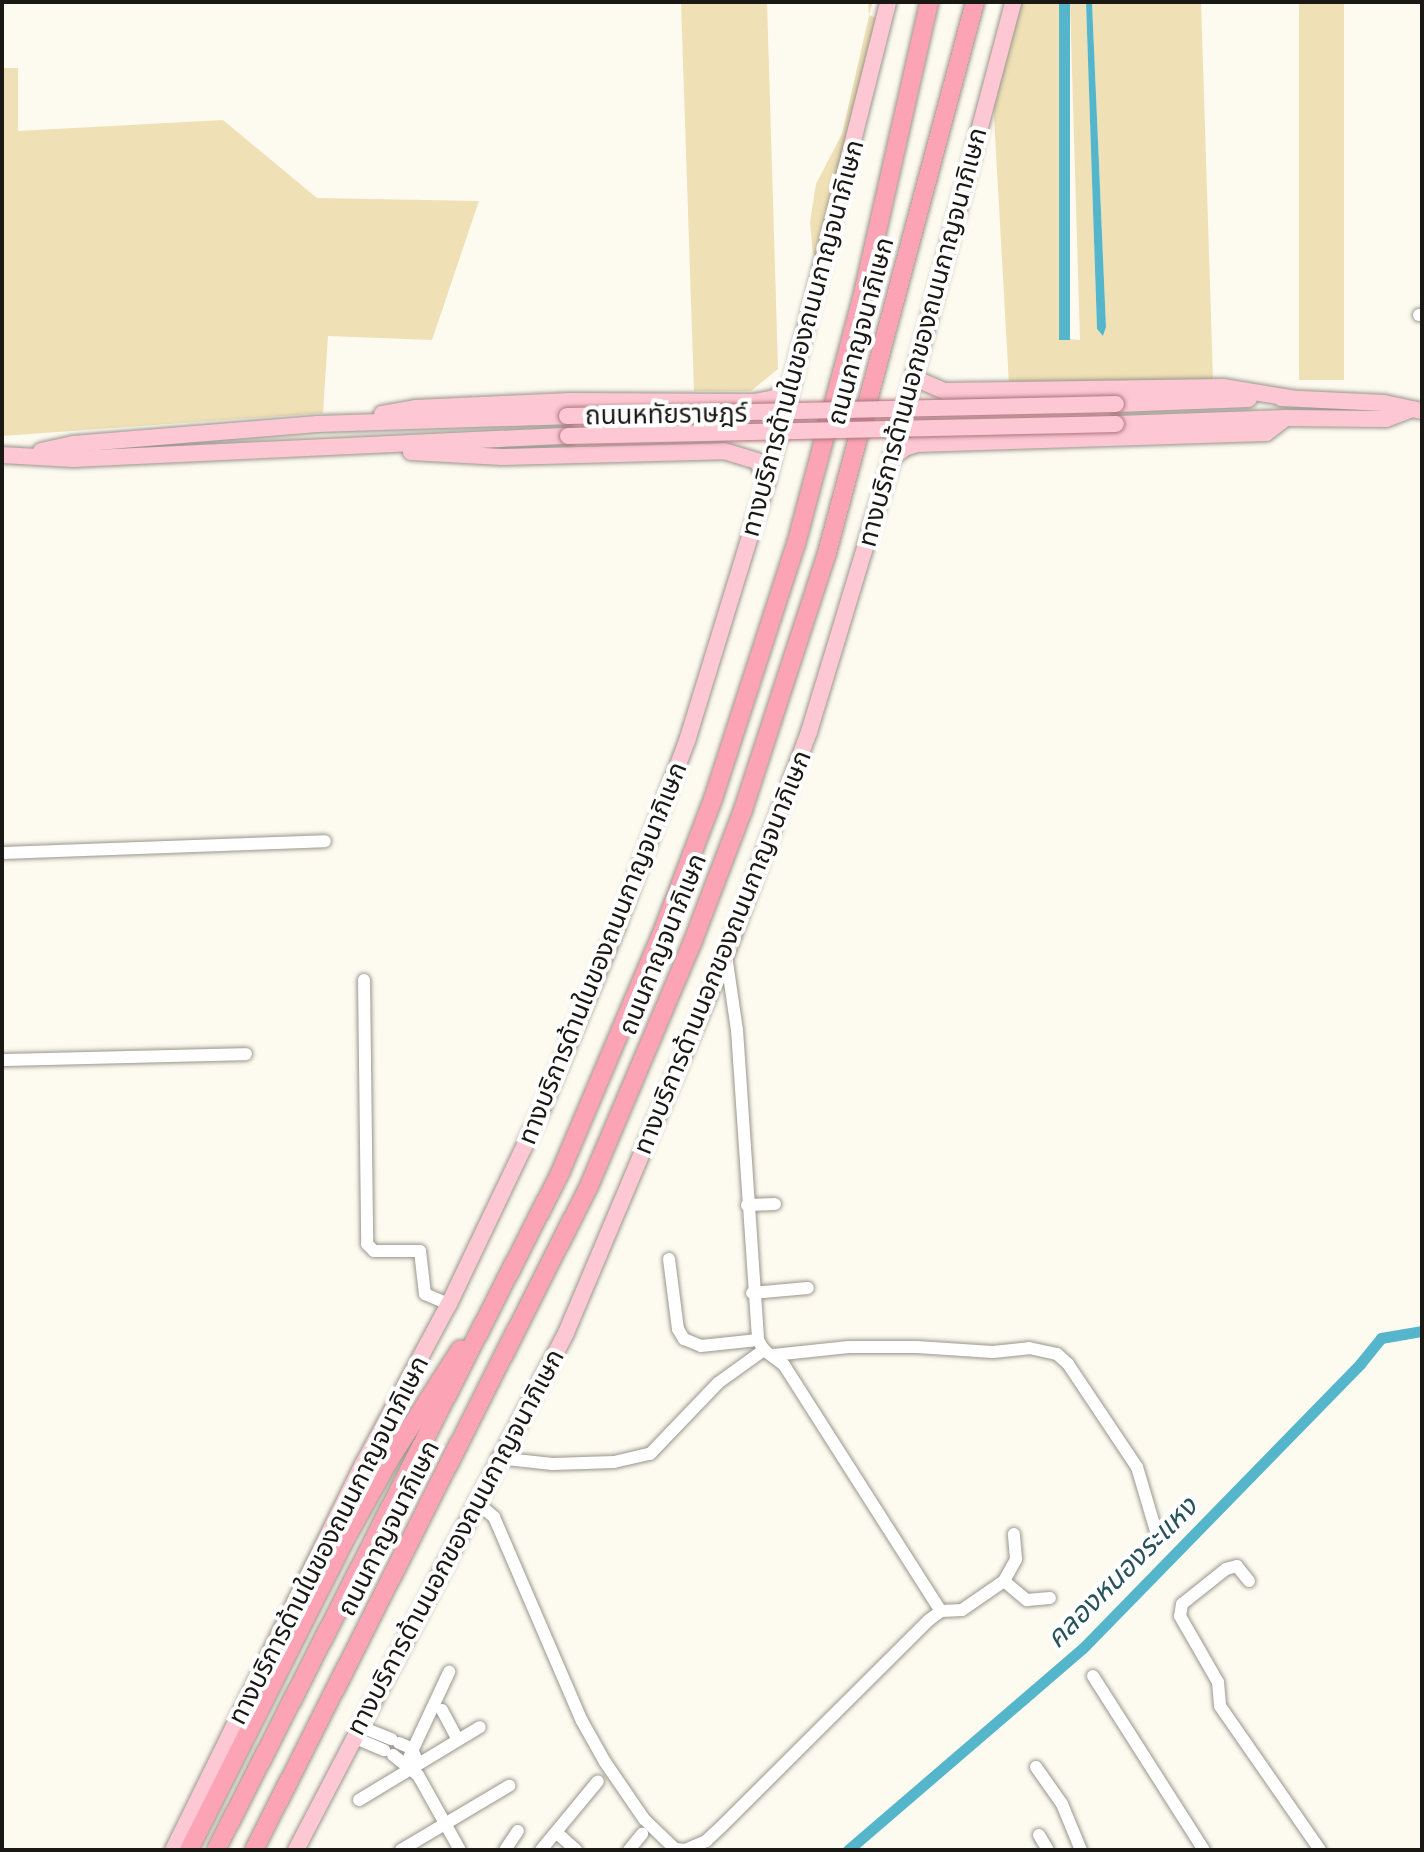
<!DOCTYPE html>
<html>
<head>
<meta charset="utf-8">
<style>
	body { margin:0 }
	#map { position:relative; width:1424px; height:1852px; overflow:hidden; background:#fdfaf0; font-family:Inter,"Noto Sans Thai",sans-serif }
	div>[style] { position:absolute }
	.green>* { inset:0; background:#efe0b5; transform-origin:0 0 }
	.water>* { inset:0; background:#55b6cb; transform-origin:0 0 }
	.canal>* { height:11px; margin:-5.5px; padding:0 5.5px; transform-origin:5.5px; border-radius:5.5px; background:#55b6cb }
	.roads { filter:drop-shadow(0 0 2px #99968d) drop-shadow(0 0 2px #99968d) }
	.minor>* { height:12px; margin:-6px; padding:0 6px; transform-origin:6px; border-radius:6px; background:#fff }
	.major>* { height:16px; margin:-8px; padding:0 8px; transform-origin:8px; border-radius:8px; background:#fdc8d3 }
	.highway>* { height:18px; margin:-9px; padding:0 9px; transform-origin:9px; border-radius:9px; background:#fca4b6 }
	.bridges { filter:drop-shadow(0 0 2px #ad737d) drop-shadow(0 0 2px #ad737d) }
	.major-bridge>* { height:16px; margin:-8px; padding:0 8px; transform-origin:8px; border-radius:8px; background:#fdc8d3 }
	span { translate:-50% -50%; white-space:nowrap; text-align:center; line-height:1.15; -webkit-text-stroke:8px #fff; paint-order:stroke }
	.street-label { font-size:26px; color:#191814 }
	.water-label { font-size:28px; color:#28535d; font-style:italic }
	.frame { position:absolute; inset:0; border:4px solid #191814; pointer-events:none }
</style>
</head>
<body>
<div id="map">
	<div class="green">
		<i style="clip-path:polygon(681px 2px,767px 2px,778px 369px,751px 391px,694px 391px)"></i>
		<i style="clip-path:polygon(868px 2px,873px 2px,869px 15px,876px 18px,818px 256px,813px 254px,810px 222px,816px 184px,842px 134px,869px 16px)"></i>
		<i style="clip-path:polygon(1020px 2px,1059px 2px,1070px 339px,1080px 340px,1070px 2px,1086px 2px,1097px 329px,1103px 336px,1106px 327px,1092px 2px,1201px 2px,1213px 380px,1009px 384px,993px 99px)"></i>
		<i style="left:1299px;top:2px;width:45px;height:378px"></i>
		<i style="clip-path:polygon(2px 68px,18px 68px,18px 131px,223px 120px,317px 198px,479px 201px,432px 340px,328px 336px,323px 413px,2px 436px)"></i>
	</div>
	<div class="water">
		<i style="left:1059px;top:2px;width:11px;height:338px"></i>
		<i style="clip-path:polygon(1086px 2px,1092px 2px,1106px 327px,1103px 336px,1097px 329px)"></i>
	</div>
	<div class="canal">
		<i style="left:848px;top:1850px;width:310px;rotate:-40.7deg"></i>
		<i style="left:1083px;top:1648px;width:397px;rotate:-45.7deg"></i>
		<i style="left:1360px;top:1364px;width:33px;rotate:-51deg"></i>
		<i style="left:1381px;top:1338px;width:42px;rotate:-9.7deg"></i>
	</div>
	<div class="roads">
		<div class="minor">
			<i style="left:1419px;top:315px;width:3px"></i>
			<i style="left:2px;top:853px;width:323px;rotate:-2.1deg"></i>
			<i style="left:726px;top:955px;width:76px;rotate:81.7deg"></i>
			<i style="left:737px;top:1030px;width:311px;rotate:86.1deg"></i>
			<i style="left:758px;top:1340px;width:12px;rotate:59deg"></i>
			<i style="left:764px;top:1350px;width:25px;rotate:37deg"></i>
			<i style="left:784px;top:1365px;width:292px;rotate:57.5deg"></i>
			<i style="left:364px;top:980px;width:264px;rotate:89.3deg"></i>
			<i style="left:367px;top:1244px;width:10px;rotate:45deg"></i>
			<i style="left:374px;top:1251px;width:46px"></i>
			<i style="left:420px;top:1251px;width:43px;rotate:83.4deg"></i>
			<i style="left:425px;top:1294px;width:26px;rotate:23deg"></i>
			<i style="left:2px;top:1060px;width:244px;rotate:-1.4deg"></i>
			<i style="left:747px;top:1205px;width:28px;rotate:-2deg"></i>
			<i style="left:669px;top:1259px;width:71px;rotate:82.7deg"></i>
			<i style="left:678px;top:1329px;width:12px;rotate:59deg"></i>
			<i style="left:684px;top:1339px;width:18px;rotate:22deg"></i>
			<i style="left:701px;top:1346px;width:57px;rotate:-6deg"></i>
			<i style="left:752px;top:1293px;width:56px;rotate:-5.1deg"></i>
			<i style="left:773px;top:1355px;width:76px;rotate:-6deg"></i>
			<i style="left:849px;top:1347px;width:68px"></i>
			<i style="left:917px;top:1347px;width:76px;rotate:3.8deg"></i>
			<i style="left:993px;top:1352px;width:36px;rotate:-6deg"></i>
			<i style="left:1029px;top:1348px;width:29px;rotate:12deg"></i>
			<i style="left:1057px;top:1354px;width:15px;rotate:42deg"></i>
			<i style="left:1068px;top:1364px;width:124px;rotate:56.2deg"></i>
			<i style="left:1137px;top:1467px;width:67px;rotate:73.5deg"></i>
			<i style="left:497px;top:1458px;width:56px;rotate:6.1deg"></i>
			<i style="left:553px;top:1464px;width:61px;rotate:-1.9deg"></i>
			<i style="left:614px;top:1462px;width:37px;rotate:-13deg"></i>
			<i style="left:650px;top:1454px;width:98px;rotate:-46.2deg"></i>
			<i style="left:718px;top:1383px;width:57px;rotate:-35.7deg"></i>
			<i style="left:475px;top:1501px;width:25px;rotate:40deg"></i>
			<i style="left:494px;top:1517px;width:222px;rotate:66.7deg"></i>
			<i style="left:582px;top:1721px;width:47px;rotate:60.7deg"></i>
			<i style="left:605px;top:1762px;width:69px;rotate:55.6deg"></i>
			<i style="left:644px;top:1819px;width:43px;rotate:44.1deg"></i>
			<i style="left:675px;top:1849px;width:10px;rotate:6deg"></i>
			<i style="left:685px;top:1850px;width:23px;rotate:-23deg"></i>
			<i style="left:706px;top:1841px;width:21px;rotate:-43deg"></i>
			<i style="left:721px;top:1827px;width:293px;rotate:-44.9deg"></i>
			<i style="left:929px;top:1620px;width:15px;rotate:-37deg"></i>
			<i style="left:941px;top:1611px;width:21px;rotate:-3deg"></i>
			<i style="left:962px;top:1610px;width:51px;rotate:-34.6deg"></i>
			<i style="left:1004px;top:1581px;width:25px;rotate:-61deg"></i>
			<i style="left:1016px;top:1559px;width:25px;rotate:-95deg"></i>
			<i style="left:1004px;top:1581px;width:30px;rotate:40deg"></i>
			<i style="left:1027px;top:1600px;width:23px;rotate:-5deg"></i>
			<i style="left:1249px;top:1581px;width:19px;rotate:-129deg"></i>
			<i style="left:1237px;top:1566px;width:11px;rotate:165deg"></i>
			<i style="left:1226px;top:1569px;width:56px;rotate:141.5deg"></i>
			<i style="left:1182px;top:1604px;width:12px;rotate:99deg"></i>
			<i style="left:1180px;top:1616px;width:76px;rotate:60.1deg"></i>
			<i style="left:1218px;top:1682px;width:24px;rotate:85deg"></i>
			<i style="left:1220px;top:1706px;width:175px;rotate:55.2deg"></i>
			<i style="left:1093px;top:1676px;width:206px;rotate:57.5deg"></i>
			<i style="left:442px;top:1710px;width:34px;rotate:62deg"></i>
			<i style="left:359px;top:1726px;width:35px;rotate:22deg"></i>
			<i style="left:353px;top:1737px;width:34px;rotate:23deg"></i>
			<i style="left:399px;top:1743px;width:13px;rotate:23deg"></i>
			<i style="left:411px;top:1748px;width:9px;rotate:63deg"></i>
			<i style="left:393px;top:1755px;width:32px;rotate:39deg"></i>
			<i style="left:418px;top:1775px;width:86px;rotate:60.8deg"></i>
			<i style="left:406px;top:1764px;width:102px;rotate:-64.9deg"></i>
			<i style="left:1036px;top:1767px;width:45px;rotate:54.9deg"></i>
			<i style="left:1062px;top:1804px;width:50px;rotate:67.6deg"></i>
			<i style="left:359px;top:1800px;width:141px;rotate:-31.1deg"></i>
			<i style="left:556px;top:1832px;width:27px;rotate:42deg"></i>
			<i style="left:1039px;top:1835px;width:17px;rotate:59deg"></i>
			<i style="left:401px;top:1850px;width:126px;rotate:-30.7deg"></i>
			<i style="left:505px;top:1850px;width:23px;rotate:-56deg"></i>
			<i style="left:541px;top:1850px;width:89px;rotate:-50.4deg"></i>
			<i style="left:629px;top:1850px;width:21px;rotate:-51deg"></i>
		</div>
		<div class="major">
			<i style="left:914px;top:378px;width:34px;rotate:23deg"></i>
			<i style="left:945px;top:391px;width:278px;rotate:-0.8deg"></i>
			<i style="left:1223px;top:387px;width:69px;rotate:9.2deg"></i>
			<i style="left:1281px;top:398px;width:103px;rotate:2.8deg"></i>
			<i style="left:1384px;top:403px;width:39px;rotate:12deg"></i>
			<i style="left:1116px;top:404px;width:133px;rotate:-2.2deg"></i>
			<i style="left:382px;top:414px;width:34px;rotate:-10deg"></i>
			<i style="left:415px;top:408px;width:155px;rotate:-2.6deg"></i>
			<i style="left:570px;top:401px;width:184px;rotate:0.3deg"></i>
			<i style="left:754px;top:402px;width:21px;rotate:-11deg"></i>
			<i style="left:775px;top:398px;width:23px;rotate:-41deg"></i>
			<i style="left:1116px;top:424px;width:170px;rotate:-2deg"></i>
			<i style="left:1286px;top:418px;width:100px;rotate:0.6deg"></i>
			<i style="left:1386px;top:419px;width:25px;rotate:-21deg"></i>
			<i style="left:41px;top:451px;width:33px;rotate:-12deg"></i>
			<i style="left:73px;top:444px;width:245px;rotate:-4.7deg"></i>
			<i style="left:317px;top:424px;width:250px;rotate:-1.8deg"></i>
			<i style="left:411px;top:452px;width:91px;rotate:3.1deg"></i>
			<i style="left:502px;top:457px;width:222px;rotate:-1.5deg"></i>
			<i style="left:724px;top:451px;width:34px;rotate:17deg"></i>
			<i style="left:757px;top:461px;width:22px;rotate:63deg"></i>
			<i style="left:2px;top:455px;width:71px;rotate:3.2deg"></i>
			<i style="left:73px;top:459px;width:496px;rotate:-2.7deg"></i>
			<i style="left:892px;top:458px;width:16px;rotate:-38deg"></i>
			<i style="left:905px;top:448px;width:13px;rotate:-18deg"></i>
			<i style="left:917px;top:444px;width:349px;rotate:-1.8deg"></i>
			<i style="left:1266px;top:433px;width:25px;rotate:-37deg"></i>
			<i style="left:173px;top:1850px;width:428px;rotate:-63.8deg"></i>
			<i style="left:362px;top:1466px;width:184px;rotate:-61.8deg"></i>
			<i style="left:449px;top:1304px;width:216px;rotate:-64.5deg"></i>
			<i style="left:542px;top:1109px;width:197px;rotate:-67.6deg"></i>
			<i style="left:617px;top:927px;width:199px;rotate:-69.4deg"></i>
			<i style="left:687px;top:741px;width:272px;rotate:-72.9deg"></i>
			<i style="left:767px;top:481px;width:494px;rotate:-75.8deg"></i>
			<i style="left:296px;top:1850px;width:583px;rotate:-62.42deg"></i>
			<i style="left:566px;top:1333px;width:410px;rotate:-67.1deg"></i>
			<i style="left:726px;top:955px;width:238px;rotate:-69.6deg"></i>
			<i style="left:809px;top:732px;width:286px;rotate:-73.1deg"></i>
			<i style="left:892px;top:458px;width:472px;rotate:-75.1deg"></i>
		</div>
		<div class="highway">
			<i style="left:189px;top:1850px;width:352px;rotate:-63.3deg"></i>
			<i style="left:347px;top:1536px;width:88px;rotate:-60.8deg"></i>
			<i style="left:390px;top:1459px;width:130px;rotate:-57.3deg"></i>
			<i style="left:216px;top:1850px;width:759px;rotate:-63.06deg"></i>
			<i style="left:560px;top:1173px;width:264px;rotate:-67deg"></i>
			<i style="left:663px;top:930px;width:140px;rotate:-69.1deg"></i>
			<i style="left:713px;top:799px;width:268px;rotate:-72deg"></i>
			<i style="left:796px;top:544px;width:251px;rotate:-75deg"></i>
			<i style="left:861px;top:302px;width:308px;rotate:-77.2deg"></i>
			<i style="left:254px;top:1850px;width:744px;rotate:-63.23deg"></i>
			<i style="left:589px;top:1186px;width:266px;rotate:-67deg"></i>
			<i style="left:693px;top:941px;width:140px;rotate:-69.1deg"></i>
			<i style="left:743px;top:810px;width:270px;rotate:-71.9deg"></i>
			<i style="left:827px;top:553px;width:571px;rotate:-74.97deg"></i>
		</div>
	</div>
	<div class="bridges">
		<div class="major-bridge">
			<i style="left:567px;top:416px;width:549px;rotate:-1.25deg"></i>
			<i style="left:568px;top:436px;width:548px;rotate:-1.25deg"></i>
		</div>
	</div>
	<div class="street-label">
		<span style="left:860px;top:331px;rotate:-75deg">ถนนกาญจนาภิเษก</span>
		<span style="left:922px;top:337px;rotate:-75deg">ทางบริการด้านนอกของถนนกาญจนาภิเษก</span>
		<span style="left:802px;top:338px;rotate:-75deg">ทางบริการด้านในของถนนกาญจนาภิเษก</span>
		<span style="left:666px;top:414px;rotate:-1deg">ถนนหทัยราษฎร์</span>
		<span style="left:662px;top:944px;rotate:-68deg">ถนนกาญจนาภิเษก</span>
		<span style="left:722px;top:952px;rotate:-68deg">ทางบริการด้านนอกของถนนกาญจนาภิเษก</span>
		<span style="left:602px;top:953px;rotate:-68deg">ทางบริการด้านในของถนนกาญจนาภิเษก</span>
		<span style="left:388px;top:1528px;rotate:-63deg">ถนนกาญจนาภิเษก</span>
		<span style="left:328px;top:1540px;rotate:-63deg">ทางบริการด้านในของถนนกาญจนาภิเษก</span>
		<span style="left:455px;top:1542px;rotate:-62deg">ทางบริการด้านนอกของถนนกาญจนาภิเษก</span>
	</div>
	<div class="water-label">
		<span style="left:1121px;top:1572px;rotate:-45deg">คลองหนองระแหง</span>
	</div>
	<div class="frame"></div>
</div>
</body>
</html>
